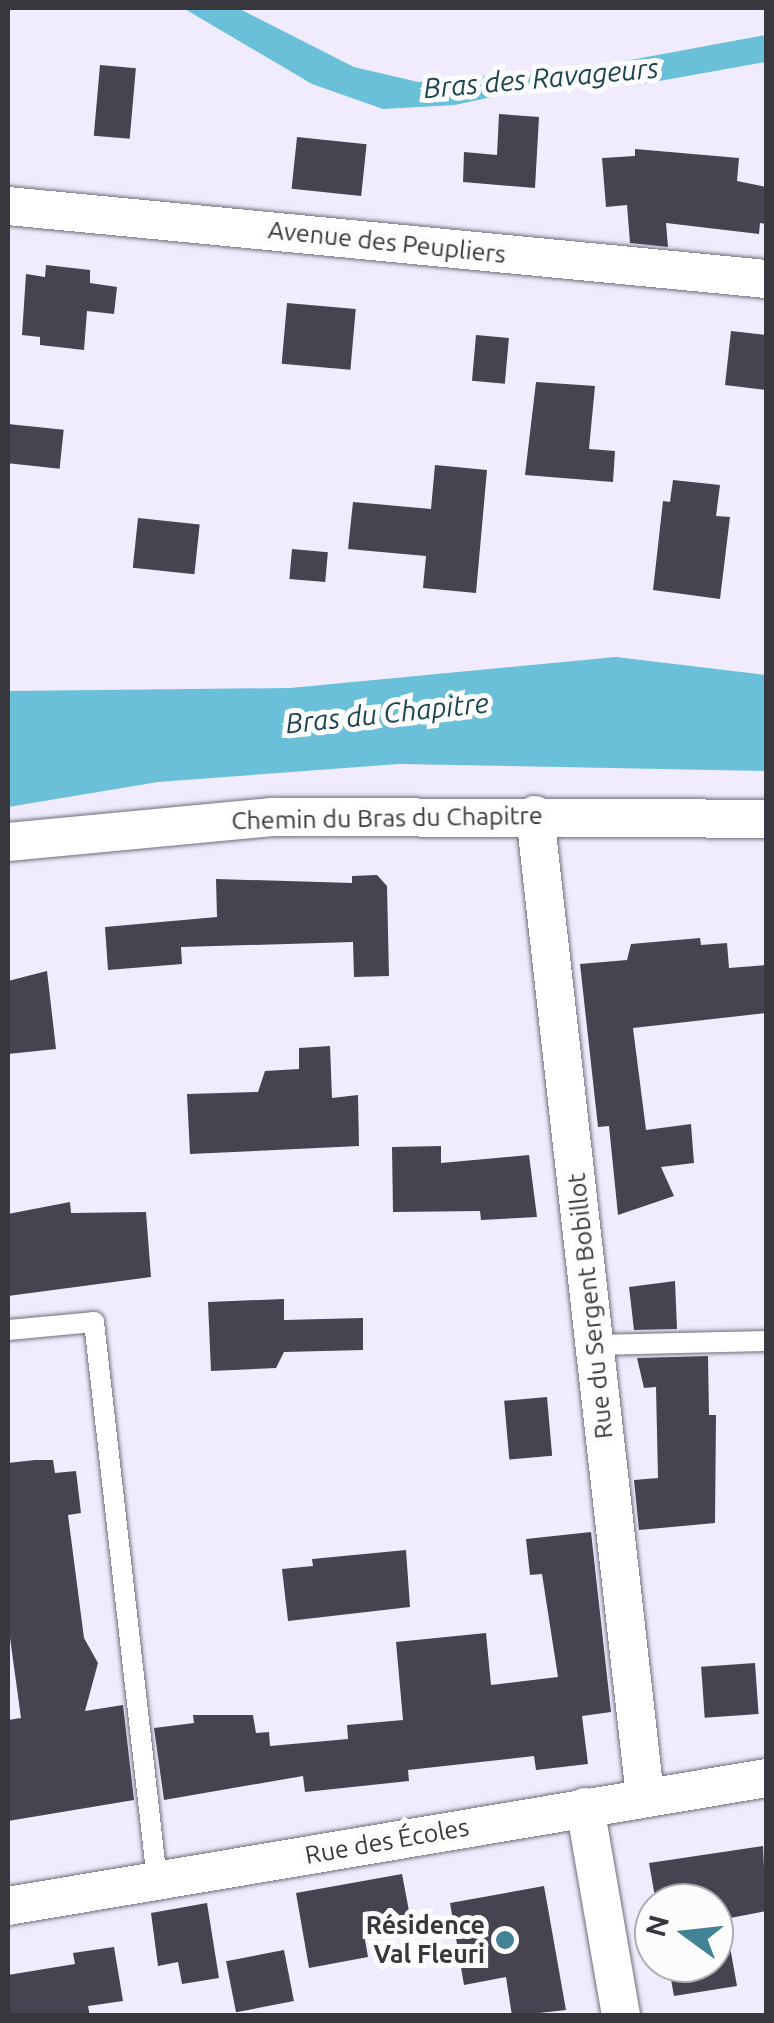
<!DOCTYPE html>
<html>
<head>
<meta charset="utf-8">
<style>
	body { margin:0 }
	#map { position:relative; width:774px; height:2023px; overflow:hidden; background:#f0ecfe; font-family:Ubuntu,sans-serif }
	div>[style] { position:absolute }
	.water>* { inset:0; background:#6ac0d8 }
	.building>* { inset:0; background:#474351; transform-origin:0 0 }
	.roads { filter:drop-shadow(0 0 2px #706d7c) drop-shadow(0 0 2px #706d7c) }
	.lane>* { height:20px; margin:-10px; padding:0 10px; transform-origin:10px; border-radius:10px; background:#fff }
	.street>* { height:38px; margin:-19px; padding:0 19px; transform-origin:19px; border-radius:19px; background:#fff }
	.dots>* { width:28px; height:28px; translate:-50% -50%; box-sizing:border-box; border:5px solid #fcfcfc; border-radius:50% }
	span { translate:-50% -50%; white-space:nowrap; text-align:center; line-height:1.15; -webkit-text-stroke:10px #fcfcfc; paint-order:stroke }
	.street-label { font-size:25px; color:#38373d }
	.poi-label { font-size:25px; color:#38373d; font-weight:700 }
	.right { translate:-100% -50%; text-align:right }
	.water-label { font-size:28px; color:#1e4651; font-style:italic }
	.frame { position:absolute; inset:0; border:10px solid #38373d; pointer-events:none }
	.north { position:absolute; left:634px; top:1883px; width:100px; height:100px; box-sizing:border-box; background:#fcfcfc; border:2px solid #aeadb0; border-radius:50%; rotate:285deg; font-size:28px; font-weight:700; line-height:40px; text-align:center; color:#38373d }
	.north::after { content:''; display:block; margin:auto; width:35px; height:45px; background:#418295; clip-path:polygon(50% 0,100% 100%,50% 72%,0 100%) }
</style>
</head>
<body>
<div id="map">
	<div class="water">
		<i style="clip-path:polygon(183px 8px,238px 8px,354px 67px,418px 82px,609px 64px,766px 35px,766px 62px,637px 85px,546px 85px,455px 105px,383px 109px,312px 84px)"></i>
		<i style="clip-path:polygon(616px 657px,766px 675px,766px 771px,399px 764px,158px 782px,8px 807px,8px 691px,290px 688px)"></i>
	</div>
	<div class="building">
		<i style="left:100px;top:65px;width:36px;height:71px;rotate:5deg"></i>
		<i style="clip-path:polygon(499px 114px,539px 117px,535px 188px,463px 182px,464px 152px,497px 155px)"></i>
		<i style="left:297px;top:137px;width:70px;height:52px;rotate:6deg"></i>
		<i style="clip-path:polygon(635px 149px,739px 158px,737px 181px,766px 187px,766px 224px,760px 223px,759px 234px,666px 223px,668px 247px,630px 243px,627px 205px,606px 207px,602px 158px,635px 156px)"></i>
		<i style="clip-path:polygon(46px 265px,90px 270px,90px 283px,117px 287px,114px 314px,87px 311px,84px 350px,40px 345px,40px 337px,22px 335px,26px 274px,45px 277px)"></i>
		<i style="left:287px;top:303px;width:69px;height:61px;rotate:5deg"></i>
		<i style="clip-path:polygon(731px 331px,766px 335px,766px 390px,725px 385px)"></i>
		<i style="left:476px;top:335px;width:33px;height:46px;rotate:5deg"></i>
		<i style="clip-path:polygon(536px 382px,595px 386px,589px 449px,615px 451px,613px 482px,525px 475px)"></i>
		<i style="left:8px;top:424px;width:56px;height:39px;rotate:6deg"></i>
		<i style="clip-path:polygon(435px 465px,487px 470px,476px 593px,423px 588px,426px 556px,348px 549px,353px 502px,431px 509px)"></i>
		<i style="clip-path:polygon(673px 480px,720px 485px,716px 516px,730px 517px,720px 599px,653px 590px,663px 501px,670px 502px)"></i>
		<i style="left:138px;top:518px;width:62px;height:50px;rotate:6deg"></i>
		<i style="left:292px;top:549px;width:36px;height:30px;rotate:5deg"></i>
		<i style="clip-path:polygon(377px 875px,387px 886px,389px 976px,354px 977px,353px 942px,181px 947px,182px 964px,108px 970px,105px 927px,217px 917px,216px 879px,352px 883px,352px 876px)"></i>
		<i style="clip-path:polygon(700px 938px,701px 945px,727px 943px,729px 968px,766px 965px,766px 1013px,633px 1028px,646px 1130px,691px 1124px,694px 1163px,661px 1167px,674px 1196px,618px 1215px,609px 1126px,598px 1127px,580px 964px,627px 960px,631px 944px)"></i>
		<i style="clip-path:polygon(47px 971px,56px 1049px,8px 1054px,8px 981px)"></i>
		<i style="clip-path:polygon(330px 1046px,332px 1098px,358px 1095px,359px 1146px,190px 1154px,187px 1094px,258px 1092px,265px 1071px,299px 1069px,299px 1048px)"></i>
		<i style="clip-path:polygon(441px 1146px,441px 1163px,529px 1155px,537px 1217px,481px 1220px,480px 1211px,393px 1212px,392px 1147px)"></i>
		<i style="clip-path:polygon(70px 1202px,71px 1213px,146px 1212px,151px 1277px,8px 1296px,8px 1214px)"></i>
		<i style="clip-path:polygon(675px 1281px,677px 1329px,634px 1330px,629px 1287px)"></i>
		<i style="clip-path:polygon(284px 1299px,284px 1320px,363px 1318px,363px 1350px,284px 1352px,276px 1368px,211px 1371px,208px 1302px)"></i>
		<i style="clip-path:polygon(708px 1356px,709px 1415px,716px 1415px,715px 1523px,639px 1530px,634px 1480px,658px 1478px,656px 1387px,644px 1388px,637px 1358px)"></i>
		<i style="left:547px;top:1397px;width:59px;height:43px;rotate:85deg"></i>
		<i style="clip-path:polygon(35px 1460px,53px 1460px,55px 1473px,76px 1471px,81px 1513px,68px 1515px,84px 1638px,98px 1663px,85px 1711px,123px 1705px,134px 1800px,8px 1821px,8px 1720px,21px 1718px,8px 1623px,8px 1463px)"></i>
		<i style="clip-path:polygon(591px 1532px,611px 1712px,582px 1716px,588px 1764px,536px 1770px,534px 1756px,408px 1770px,409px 1781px,305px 1792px,303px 1776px,164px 1800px,154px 1728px,194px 1723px,193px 1715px,253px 1715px,256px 1733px,269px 1732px,270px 1746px,348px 1739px,347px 1725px,403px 1720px,396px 1642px,486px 1633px,491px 1685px,558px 1677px,542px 1574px,530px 1575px,526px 1539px)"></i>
		<i style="clip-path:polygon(406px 1550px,410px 1607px,288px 1621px,282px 1569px,313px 1566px,312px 1559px)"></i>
		<i style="left:755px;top:1663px;width:51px;height:54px;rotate:86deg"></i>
		<i style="clip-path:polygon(763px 1846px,766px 1911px,725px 1919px,737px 1986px,674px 1996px,668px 1963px,714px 1963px,714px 1903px,656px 1903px,649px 1863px)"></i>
		<i style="clip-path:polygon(402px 1874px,412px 1927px,364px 1934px,368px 1957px,309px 1968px,296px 1893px)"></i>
		<i style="clip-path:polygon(544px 1886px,566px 2010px,512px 2016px,506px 1977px,464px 1985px,450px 1903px)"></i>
		<i style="clip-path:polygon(207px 1903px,219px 1978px,182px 1984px,178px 1962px,158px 1966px,151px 1913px)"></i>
		<i style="clip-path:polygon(114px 1947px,123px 2001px,88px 2006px,90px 2016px,8px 2016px,8px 1975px,75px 1964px,73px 1953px)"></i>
		<i style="left:284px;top:1950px;width:52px;height:59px;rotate:79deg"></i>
	</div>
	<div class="roads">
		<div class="lane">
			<i style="left:8px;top:1330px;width:86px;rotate:-5.3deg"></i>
			<i style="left:94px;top:1322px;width:562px;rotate:83.56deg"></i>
			<i style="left:594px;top:1345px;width:172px;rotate:-1.3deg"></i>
		</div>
		<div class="street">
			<i style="left:8px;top:206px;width:762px;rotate:5.5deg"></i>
			<i style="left:535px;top:815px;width:987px;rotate:83.6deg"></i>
			<i style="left:8px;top:842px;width:265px;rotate:-5.4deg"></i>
			<i style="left:272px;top:817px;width:494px;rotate:0.2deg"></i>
			<i style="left:585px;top:1807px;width:212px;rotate:80.2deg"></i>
			<i style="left:8px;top:1906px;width:769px;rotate:-9.58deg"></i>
		</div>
	</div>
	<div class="dots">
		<i style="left:505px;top:1940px;background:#418295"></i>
	</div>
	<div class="street-label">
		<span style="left:387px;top:242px;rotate:6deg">Avenue des Peupliers</span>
		<span style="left:387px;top:818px;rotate:-1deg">Chemin du Bras du Chapitre</span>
		<span style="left:590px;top:1306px;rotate:-96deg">Rue du Sergent Bobillot</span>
		<span style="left:387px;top:1841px;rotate:-10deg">Rue des Écoles</span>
	</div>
	<div class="poi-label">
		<span class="right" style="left:485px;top:1940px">Résidence<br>Val Fleuri</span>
	</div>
	<div class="water-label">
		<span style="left:541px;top:78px;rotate:-5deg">Bras des Ravageurs</span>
		<span style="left:387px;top:713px;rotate:-6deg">Bras du Chapitre</span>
	</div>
	<div class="frame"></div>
	<div class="north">N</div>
</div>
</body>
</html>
